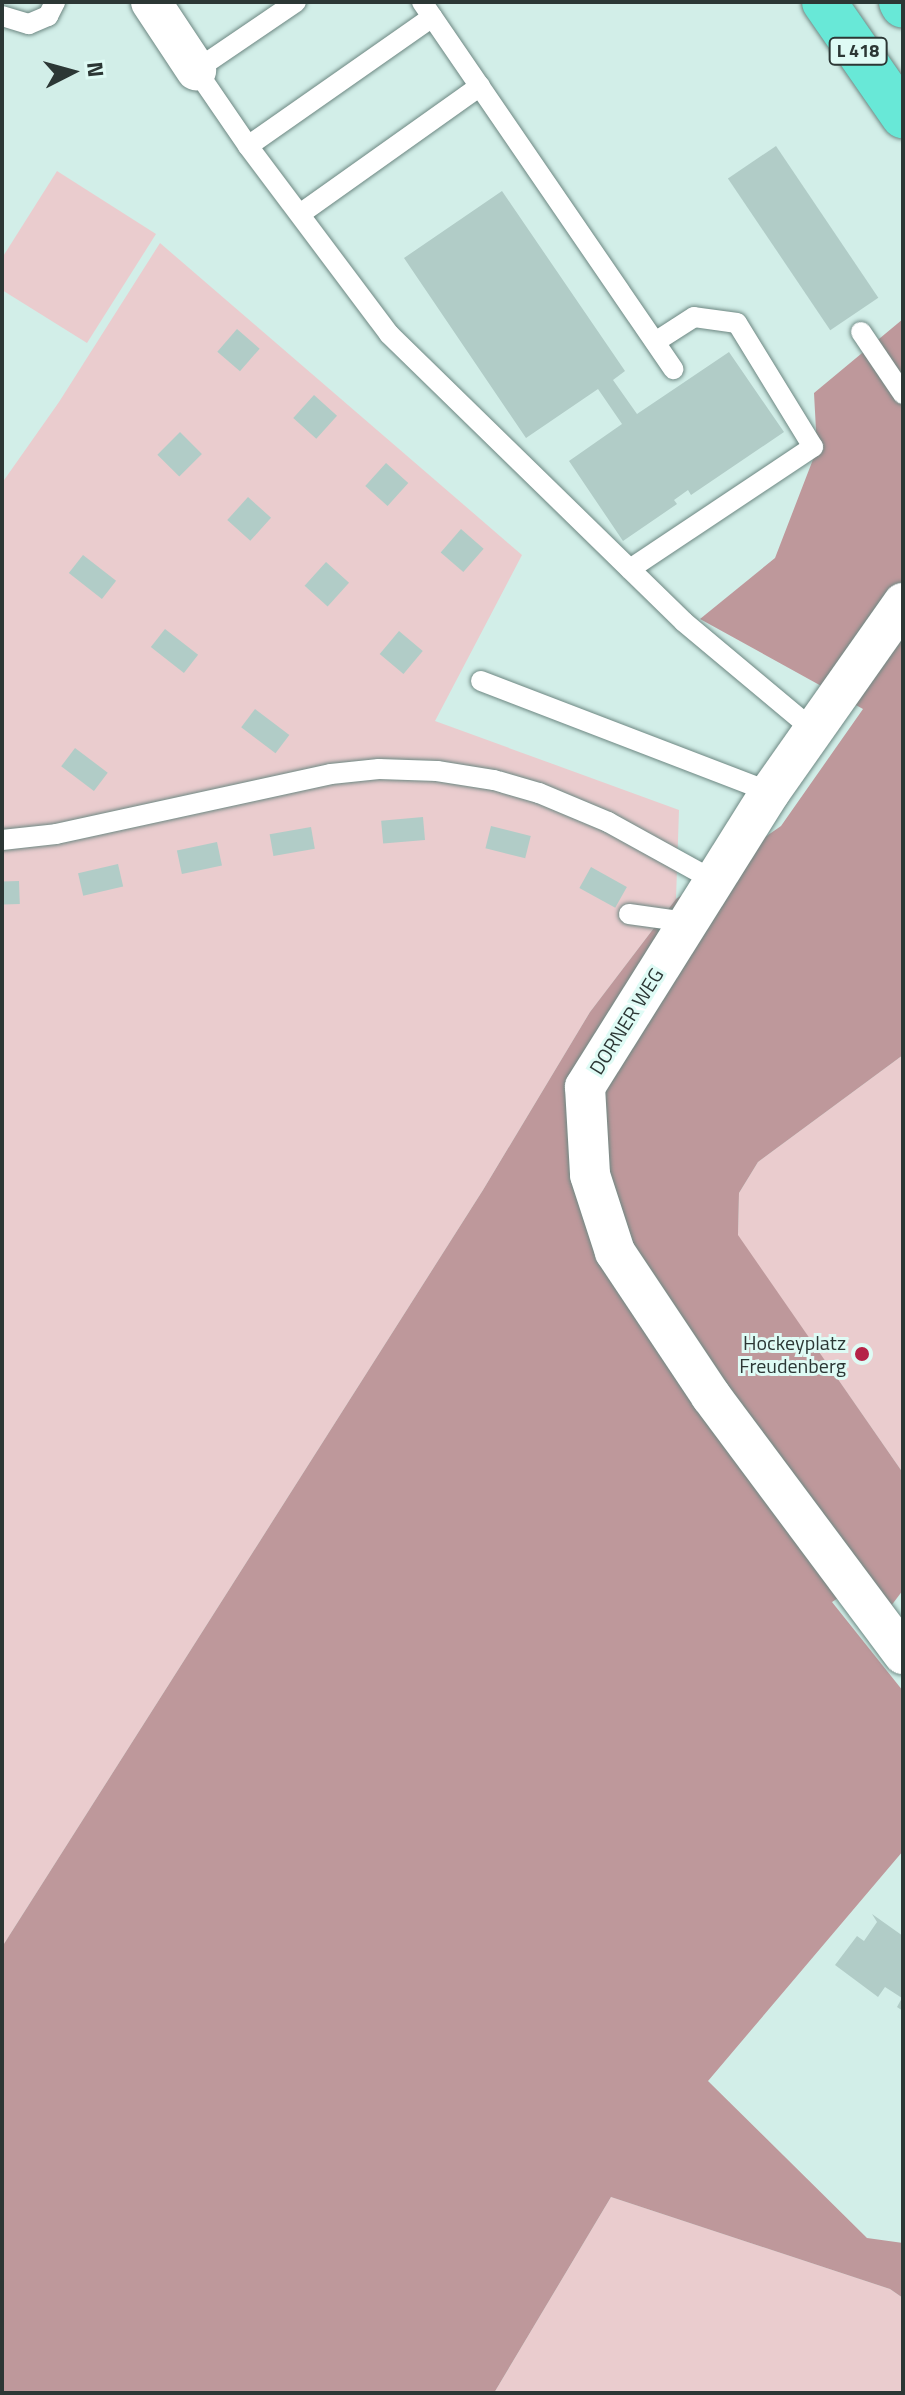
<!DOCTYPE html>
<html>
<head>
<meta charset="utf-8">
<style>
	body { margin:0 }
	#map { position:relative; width:905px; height:2395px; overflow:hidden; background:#d2eee8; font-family:"Titillium Web",sans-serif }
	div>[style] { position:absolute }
	.green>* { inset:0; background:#eaccce }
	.forest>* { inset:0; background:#be989b }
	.building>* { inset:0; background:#b1ccc7; transform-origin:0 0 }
	.roads { filter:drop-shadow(0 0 2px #6d8782) drop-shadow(0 0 2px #6d8782) }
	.service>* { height:20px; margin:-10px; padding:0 10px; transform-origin:10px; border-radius:10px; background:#fff }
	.minor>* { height:40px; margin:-20px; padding:0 20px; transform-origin:20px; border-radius:20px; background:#fff }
	.trunk>* { height:44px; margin:-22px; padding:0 22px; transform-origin:22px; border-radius:22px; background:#68e8d7 }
	.dots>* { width:22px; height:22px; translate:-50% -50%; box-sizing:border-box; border:4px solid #dffbf5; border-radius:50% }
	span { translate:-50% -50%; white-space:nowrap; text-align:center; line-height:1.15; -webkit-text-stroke:6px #dffbf5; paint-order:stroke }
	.shield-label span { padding:2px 6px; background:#dffbf5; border:2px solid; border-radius:6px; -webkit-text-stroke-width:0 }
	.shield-label { font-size:18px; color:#2c3735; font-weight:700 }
	.street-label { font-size:20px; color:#2c3735 }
	.poi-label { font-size:20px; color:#2c3735 }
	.right { translate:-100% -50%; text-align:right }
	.frame { position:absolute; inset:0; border:4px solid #2c3735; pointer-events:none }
	.north { position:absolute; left:32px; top:32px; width:80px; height:80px; -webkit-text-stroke:6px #dffbf5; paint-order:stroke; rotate:84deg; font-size:22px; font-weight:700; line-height:32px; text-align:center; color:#2c3735 }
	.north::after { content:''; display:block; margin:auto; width:28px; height:36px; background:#2c3735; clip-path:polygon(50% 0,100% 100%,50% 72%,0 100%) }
</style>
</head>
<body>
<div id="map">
	<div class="green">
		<i style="clip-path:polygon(57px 171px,156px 234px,87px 343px,2px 290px,2px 258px)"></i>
		<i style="clip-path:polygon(160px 243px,522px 555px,435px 721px,679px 810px,676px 899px,590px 1012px,483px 1190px,2px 1947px,2px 483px,59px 402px)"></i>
		<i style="clip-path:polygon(903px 1055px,903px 1473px,738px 1236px,739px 1193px,758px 1162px)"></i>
		<i style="clip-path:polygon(611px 2197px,890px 2289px,903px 2298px,903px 2393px,494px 2393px)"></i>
	</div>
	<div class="forest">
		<i style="clip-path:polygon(903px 319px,903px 1055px,758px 1162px,739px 1193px,738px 1235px,903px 1473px,903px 1590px,891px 1606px,864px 1581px,832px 1602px,903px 1691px,903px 1851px,708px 2081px,867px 2238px,903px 2243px,903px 2298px,890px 2289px,611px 2197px,494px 2393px,2px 2393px,2px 1947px,483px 1190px,590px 1012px,676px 899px,781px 826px,863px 709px,700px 619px,775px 558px,817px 449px,814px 393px)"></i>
	</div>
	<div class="building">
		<i style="left:776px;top:146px;width:183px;height:58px;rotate:56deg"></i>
		<i style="clip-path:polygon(502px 191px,625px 371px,613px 380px,637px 414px,729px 352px,784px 432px,691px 495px,688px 490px,674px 500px,677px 504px,623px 541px,569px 461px,622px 424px,598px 389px,526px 438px,404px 258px)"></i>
		<i style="left:237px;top:329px;width:30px;height:30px;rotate:41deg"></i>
		<i style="left:314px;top:395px;width:31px;height:31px;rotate:42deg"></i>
		<i style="left:180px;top:432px;width:31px;height:32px;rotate:45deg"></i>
		<i style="left:386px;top:463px;width:30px;height:31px;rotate:42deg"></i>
		<i style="left:248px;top:497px;width:31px;height:31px;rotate:42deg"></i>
		<i style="left:461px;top:529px;width:30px;height:31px;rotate:41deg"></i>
		<i style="left:83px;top:555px;width:42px;height:23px;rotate:38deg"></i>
		<i style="left:326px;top:562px;width:31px;height:32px;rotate:42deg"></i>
		<i style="left:165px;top:629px;width:42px;height:23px;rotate:38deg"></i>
		<i style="left:399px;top:631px;width:31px;height:30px;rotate:40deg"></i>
		<i style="left:255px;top:709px;width:43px;height:23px;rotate:37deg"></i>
		<i style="left:75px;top:748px;width:41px;height:23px;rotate:37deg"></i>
		<i style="left:423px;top:817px;width:23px;height:42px;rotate:85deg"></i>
		<i style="left:491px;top:826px;width:41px;height:23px;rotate:14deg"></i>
		<i style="left:311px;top:827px;width:22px;height:42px;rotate:80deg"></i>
		<i style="left:217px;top:842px;width:24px;height:41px;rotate:78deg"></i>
		<i style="left:118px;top:864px;width:23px;height:41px;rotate:77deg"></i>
		<i style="left:591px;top:867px;width:41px;height:24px;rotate:29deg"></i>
		<i style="left:19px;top:881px;width:23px;height:17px;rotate:88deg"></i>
		<i style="clip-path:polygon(872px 1914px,903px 1936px,903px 2011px,897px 2007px,902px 1998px,885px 1987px,878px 1997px,835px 1965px,857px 1936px,864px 1941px,877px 1922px)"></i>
	</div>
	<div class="roads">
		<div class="service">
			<i style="left:296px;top:2px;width:121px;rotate:145.8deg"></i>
			<i style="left:196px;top:70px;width:92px;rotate:55.6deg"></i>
			<i style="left:248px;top:146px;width:235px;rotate:53.1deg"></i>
			<i style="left:389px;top:334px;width:412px;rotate:44.3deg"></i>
			<i style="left:684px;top:622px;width:168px;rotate:39.9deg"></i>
			<i style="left:422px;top:2px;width:445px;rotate:55.6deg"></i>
			<i style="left:2px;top:16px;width:28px;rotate:17deg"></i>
			<i style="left:29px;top:24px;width:21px;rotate:-23deg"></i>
			<i style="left:48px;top:16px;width:16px;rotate:-63deg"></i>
			<i style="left:248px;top:146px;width:225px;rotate:-35deg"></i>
			<i style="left:300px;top:214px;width:221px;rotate:-35.4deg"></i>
			<i style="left:861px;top:332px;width:75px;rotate:55.9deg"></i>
			<i style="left:630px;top:569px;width:220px;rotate:-33.7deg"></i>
			<i style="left:813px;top:447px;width:145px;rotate:-121.5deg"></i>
			<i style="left:737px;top:323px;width:43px;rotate:-172.1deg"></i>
			<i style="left:694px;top:317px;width:46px;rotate:147.3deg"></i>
			<i style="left:481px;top:681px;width:310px;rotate:21deg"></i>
			<i style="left:2px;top:840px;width:54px;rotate:-6.3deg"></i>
			<i style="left:56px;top:834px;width:281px;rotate:-12.3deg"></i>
			<i style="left:331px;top:774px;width:48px;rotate:-5.9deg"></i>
			<i style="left:379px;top:769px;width:58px;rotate:2deg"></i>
			<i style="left:437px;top:771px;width:58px;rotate:9deg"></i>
			<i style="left:494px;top:780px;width:47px;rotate:16.1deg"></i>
			<i style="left:539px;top:793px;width:75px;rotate:22.8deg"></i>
			<i style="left:608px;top:822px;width:120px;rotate:28.9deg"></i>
			<i style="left:629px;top:914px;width:59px;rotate:7.9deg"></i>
		</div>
		<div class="minor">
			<i style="left:151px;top:2px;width:82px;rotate:56.5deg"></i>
			<i style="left:903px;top:603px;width:231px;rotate:125.1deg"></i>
			<i style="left:770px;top:792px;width:348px;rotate:122.1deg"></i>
			<i style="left:585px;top:1087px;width:88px;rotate:86.7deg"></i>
			<i style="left:590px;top:1175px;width:81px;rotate:72deg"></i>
			<i style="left:615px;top:1252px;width:173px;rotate:56.3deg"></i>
			<i style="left:711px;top:1396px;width:322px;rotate:53.3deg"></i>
		</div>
		<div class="trunk">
			<i style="left:824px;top:2px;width:139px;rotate:55.3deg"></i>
			<i style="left:901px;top:2px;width:4px;rotate:63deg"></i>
		</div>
	</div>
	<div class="dots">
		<i style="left:862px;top:1354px;background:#b52347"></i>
	</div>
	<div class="shield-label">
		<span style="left:858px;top:51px">L 418</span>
	</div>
	<div class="street-label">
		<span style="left:626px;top:1021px;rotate:-58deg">DORNER WEG</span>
	</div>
	<div class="poi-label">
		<span class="right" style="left:846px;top:1354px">Hockeyplatz<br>Freudenberg</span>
	</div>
	<div class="frame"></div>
	<div class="north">N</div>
</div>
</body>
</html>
